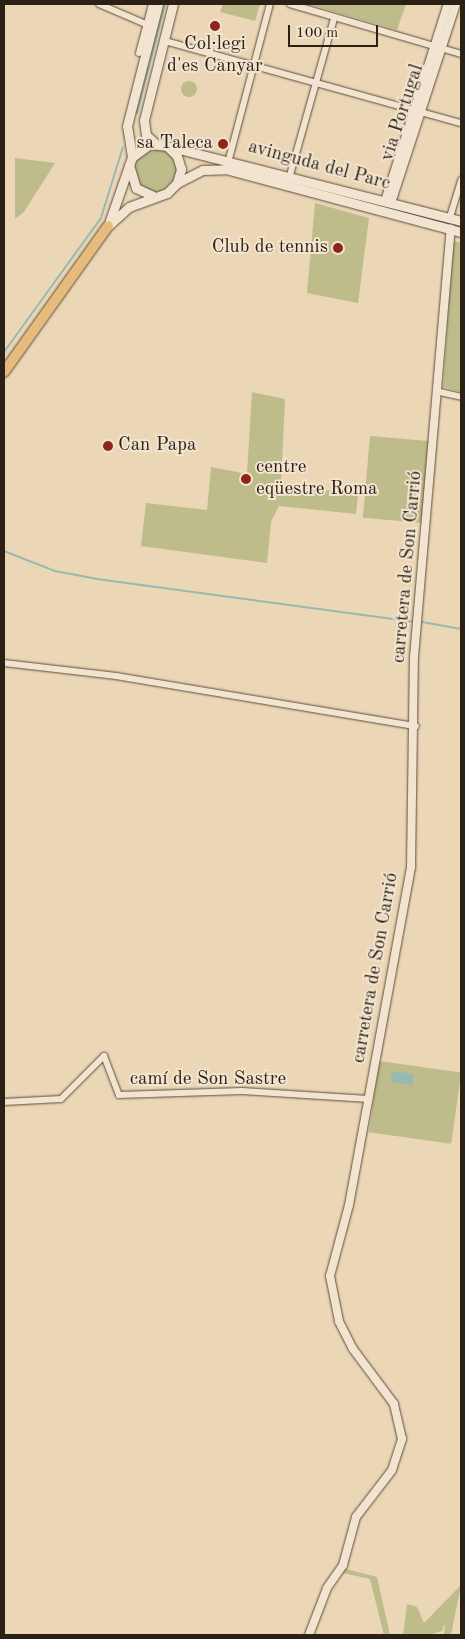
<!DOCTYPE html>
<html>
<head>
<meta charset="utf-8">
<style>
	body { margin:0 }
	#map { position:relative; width:465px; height:1639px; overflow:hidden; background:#ebd6b6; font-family:"Old Standard TT",serif }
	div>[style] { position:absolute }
	.green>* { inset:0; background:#bdbc8a; transform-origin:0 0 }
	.round { border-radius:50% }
	.water>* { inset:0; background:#98b9b1; transform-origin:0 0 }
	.stream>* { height:2px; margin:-1px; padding:0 1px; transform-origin:1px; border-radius:1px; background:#98b9b1 }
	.roads { filter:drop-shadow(0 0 1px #5a4e3c) drop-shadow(0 0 1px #5a4e3c) }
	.minor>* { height:6px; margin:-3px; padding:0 3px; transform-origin:3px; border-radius:3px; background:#f2e4d0 }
	.tertiary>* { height:8px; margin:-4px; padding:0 4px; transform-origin:4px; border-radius:4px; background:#f2e4d0 }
	.secondary>* { height:9px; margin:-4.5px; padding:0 4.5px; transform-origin:4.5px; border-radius:4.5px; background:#f2e4d0 }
	.primary>* { height:10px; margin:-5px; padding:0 5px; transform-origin:5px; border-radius:5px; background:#e6bb7b }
	.dots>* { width:14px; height:14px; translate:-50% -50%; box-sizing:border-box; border:2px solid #f2e4d0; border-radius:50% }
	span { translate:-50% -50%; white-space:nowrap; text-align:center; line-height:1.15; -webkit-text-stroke:4px #f2e4d0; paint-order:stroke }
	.poi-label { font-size:19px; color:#2a2013 }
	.right { translate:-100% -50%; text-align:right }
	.left { translate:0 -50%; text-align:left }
	.street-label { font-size:19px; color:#2a2013 }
	.frame { position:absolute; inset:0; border:5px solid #2a2013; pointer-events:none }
	.scale { position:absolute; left:288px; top:25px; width:90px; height:22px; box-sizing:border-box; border:2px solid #2a2013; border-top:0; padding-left:6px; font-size:15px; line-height:18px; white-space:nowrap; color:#2a2013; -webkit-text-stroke:4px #f2e4d0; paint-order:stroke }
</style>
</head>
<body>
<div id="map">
	<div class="green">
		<i style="clip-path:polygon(223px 4px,260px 4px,255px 21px,220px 12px)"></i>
		<i style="clip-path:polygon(308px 4px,406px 4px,397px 30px)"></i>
		<i class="round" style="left:181px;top:81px;width:16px;height:16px"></i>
		<i class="round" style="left:133px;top:148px;width:44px;height:44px"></i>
		<i style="clip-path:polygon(15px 158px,55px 163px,24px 212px,15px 219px)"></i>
		<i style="clip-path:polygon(315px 203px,369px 218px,358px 303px,307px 293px)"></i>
		<i style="clip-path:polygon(453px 241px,461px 243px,461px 392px,443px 387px)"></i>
		<i style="clip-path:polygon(252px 392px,285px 399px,281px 483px,358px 495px,356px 514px,279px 506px,271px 522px,267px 563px,141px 546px,146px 503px,207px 510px,211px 467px,247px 474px)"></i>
		<i style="left:370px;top:436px;width:61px;height:82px;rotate:5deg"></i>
		<i style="left:379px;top:1061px;width:83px;height:72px;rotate:8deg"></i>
		<i style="clip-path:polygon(346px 1569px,377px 1577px,390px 1635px,384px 1635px,370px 1579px,343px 1573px)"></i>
		<i style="clip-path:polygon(461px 1585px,451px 1635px,444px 1635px,445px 1623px,442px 1631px,429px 1635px,403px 1635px,407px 1604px,417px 1607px,424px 1623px)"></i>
	</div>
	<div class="water">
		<i style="left:392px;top:1071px;width:22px;height:11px;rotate:8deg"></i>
	</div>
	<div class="stream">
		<i style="left:137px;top:113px;width:113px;rotate:-75.6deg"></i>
		<i style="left:4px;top:352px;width:165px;rotate:-54.1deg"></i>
		<i style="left:101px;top:218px;width:74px;rotate:-72.8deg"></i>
		<i style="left:4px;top:551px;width:55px;rotate:21.4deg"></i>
		<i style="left:55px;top:571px;width:43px;rotate:10.8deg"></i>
		<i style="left:97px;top:579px;width:319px;rotate:7.7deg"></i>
		<i style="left:422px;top:622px;width:40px;rotate:10deg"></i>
	</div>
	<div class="roads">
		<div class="minor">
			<i style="left:99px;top:4px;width:59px;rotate:23.1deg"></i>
			<i style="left:290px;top:4px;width:178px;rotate:16.3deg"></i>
			<i style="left:165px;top:41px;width:307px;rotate:15.5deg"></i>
			<i style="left:139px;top:53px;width:51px;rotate:-75.1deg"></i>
			<i style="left:229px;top:159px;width:160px;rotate:-75.2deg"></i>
			<i style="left:290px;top:175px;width:163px;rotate:-74.3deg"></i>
			<i style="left:450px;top:217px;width:39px;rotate:-73deg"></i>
			<i style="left:440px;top:392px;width:22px;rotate:13deg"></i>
			<i style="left:4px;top:663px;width:113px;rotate:6.6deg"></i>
			<i style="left:116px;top:676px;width:304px;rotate:9.5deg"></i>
			<i style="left:4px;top:1102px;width:57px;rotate:-3deg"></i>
			<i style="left:61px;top:1099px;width:61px;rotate:-45deg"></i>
			<i style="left:104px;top:1056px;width:42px;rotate:69deg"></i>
			<i style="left:119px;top:1095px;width:123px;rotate:-1.9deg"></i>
			<i style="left:242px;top:1091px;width:127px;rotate:3.6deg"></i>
		</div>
		<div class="tertiary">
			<i style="left:385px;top:201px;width:207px;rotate:-72.3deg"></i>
			<i style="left:391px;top:203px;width:209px;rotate:-71.9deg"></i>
			<i style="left:309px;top:1635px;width:50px;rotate:-69deg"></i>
			<i style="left:327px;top:1588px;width:28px;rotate:-55deg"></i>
			<i style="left:343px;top:1565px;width:50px;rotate:-74.8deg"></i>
			<i style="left:356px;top:1517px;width:59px;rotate:-52.5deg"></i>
			<i style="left:392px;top:1470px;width:33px;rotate:-72deg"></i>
			<i style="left:402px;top:1439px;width:36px;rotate:-103deg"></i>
			<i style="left:394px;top:1404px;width:69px;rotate:-126.7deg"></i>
			<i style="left:353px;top:1349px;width:31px;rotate:-117deg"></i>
			<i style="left:339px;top:1321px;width:46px;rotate:-101.3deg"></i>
			<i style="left:330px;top:1276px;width:73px;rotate:-75deg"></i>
			<i style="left:349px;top:1205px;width:344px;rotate:-79.6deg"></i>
			<i style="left:411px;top:867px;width:210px;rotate:-89.2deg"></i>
			<i style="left:414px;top:657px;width:430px;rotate:-85.1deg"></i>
		</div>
		<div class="secondary">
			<i style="left:155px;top:143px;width:12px;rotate:-138deg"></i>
			<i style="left:146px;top:135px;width:15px;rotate:-98deg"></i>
			<i style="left:144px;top:120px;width:120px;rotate:-76deg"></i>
			<i style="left:150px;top:144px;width:17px;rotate:7deg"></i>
			<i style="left:167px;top:146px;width:14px;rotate:45deg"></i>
			<i style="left:177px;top:156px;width:14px;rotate:73deg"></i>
			<i style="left:181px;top:169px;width:15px;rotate:106deg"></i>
			<i style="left:177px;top:183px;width:14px;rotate:135deg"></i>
			<i style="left:167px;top:193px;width:40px;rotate:159.8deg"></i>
			<i style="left:129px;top:207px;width:28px;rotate:138deg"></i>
			<i style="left:108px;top:226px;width:73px;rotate:-70.8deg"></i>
			<i style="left:132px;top:157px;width:22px;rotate:-36deg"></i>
			<i style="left:167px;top:146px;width:303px;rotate:14.3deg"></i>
			<i style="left:132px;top:157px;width:31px;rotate:-99deg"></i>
			<i style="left:127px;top:126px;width:126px;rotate:-75.7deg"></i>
			<i style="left:129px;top:165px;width:24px;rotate:73deg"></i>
			<i style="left:136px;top:188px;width:19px;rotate:25deg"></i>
			<i style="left:177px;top:183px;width:29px;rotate:-27deg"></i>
			<i style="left:203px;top:170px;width:23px;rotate:-2deg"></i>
			<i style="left:226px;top:169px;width:243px;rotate:15deg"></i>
		</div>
		<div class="primary">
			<i style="left:4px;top:372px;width:179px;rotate:-54.5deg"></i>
		</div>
	</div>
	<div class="dots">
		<i style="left:215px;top:26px;background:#8f2418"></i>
		<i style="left:223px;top:144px;background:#8f2418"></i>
		<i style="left:338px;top:248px;background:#8f2418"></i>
		<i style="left:108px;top:446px;background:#8f2418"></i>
		<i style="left:246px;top:479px;background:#8f2418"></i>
	</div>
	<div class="poi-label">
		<span style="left:215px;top:56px">Col·legi<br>d'es Canyar</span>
		<span class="right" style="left:213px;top:144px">sa Taleca</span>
		<span class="right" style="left:328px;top:248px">Club de tennis</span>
		<span class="left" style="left:118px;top:446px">Can Papa</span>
		<span class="left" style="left:256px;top:479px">centre<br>eqüestre Roma</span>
	</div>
	<div class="street-label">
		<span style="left:403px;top:113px;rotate:-72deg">via Portugal</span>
		<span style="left:319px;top:166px;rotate:15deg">avinguda del Parc</span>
		<span style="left:408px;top:567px;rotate:-85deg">carretera de Son Carrió</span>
		<span style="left:376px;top:968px;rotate:-80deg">carretera de Son Carrió</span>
		<span style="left:208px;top:1080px">camí de Son Sastre</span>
	</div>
	<div class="frame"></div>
	<div class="scale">100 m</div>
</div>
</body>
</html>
